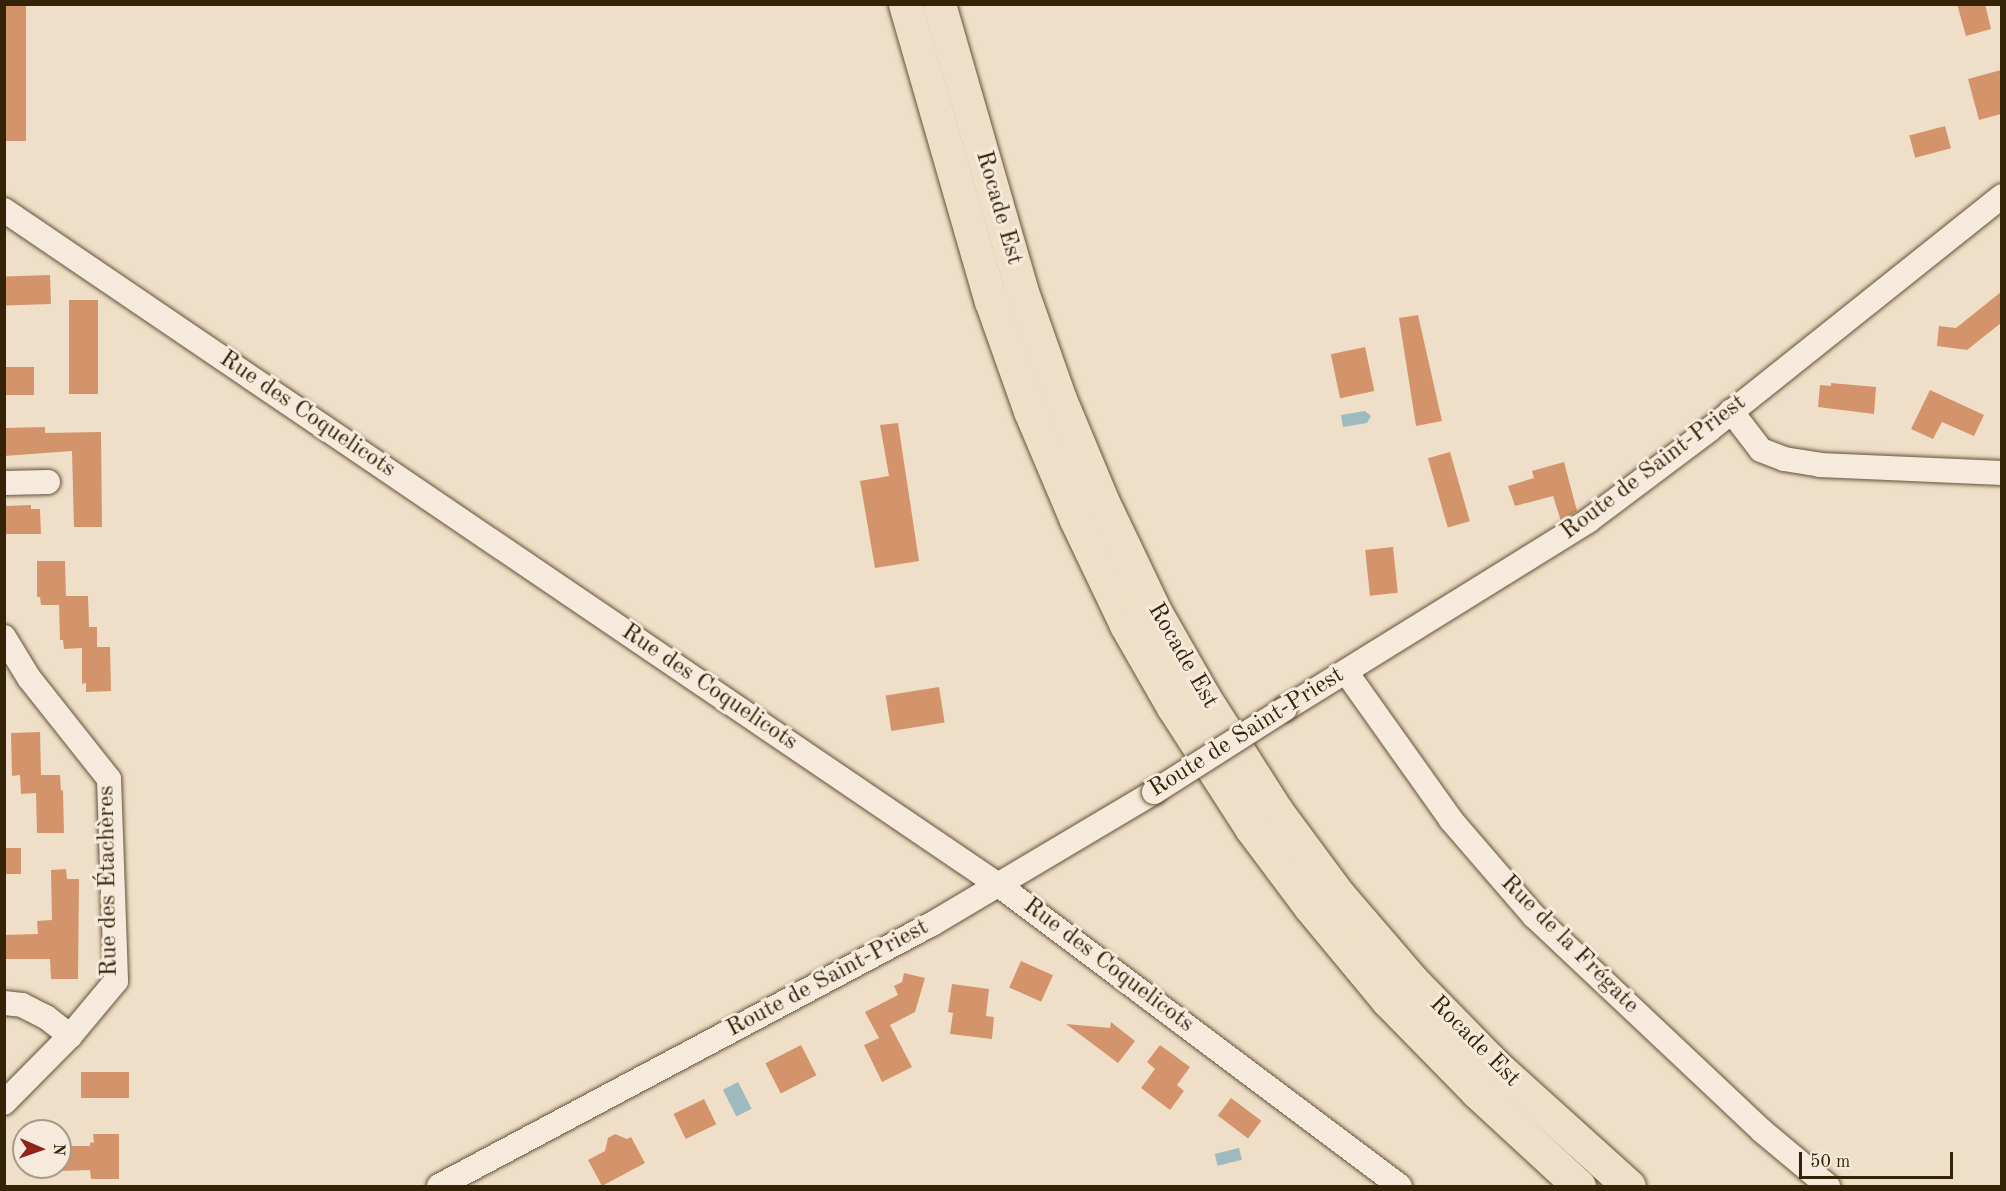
<!DOCTYPE html>
<html>
<head>
<meta charset="utf-8">
<style>
	body { margin:0 }
	#map { position:relative; width:2006px; height:1191px; overflow:hidden; background:#efdfc8; font-family:"Old Standard TT",serif }
	div>[style] { position:absolute }
	.water>* { inset:0; background:#9dbabf; transform-origin:0 0 }
	.building>* { inset:0; background:#d4946b; transform-origin:0 0 }
	.roads { filter:drop-shadow(0 0 2px #645238) drop-shadow(0 0 2px #645238) }
	.minor>* { height:24px; margin:-12px; padding:0 12px; transform-origin:12px; border-radius:12px; background:#f5eadb }
	.motorway>* { height:33px; margin:-16.5px; padding:0 16.5px; transform-origin:16.5px; border-radius:16.5px; background:#efdfc8 }
	.bridges { filter:drop-shadow(0 0 2px #645238) drop-shadow(0 0 2px #645238) }
	.minor-bridge>* { height:24px; margin:-12px; padding:0 12px; transform-origin:12px; border-radius:12px; background:#f5eadb }
	span { translate:-50% -50%; white-space:nowrap; text-align:center; line-height:1.15; -webkit-text-stroke:6px #f5eadb; paint-order:stroke }
	.street-label { font-size:24px; color:#352308 }
	.frame { position:absolute; inset:0; border:6px solid #352308; pointer-events:none }
	.north { position:absolute; left:12px; top:1119px; width:60px; height:60px; box-sizing:border-box; background:#f5eadb; border:2px solid #a89a87; border-radius:50%; rotate:92deg; font-size:16px; font-weight:700; line-height:24px; text-align:center; color:#352308 }
	.north::after { content:''; display:block; margin:auto; width:21px; height:27px; background:#8f2418; clip-path:polygon(50% 0,100% 100%,50% 72%,0 100%) }
	.scale { position:absolute; left:1799px; top:1152px; width:154px; height:27px; box-sizing:border-box; border:3px solid #352308; border-top:0; padding-left:8px; font-size:18px; line-height:21px; white-space:nowrap; color:#352308; -webkit-text-stroke:4px #f5eadb; paint-order:stroke }
</style>
</head>
<body>
<div id="map">
	<div class="water">
		<i style="clip-path:polygon(1365px 411px,1371px 416px,1367px 423px,1343px 427px,1341px 415px)"></i>
		<i style="left:738px;top:1082px;width:30px;height:17px;rotate:63deg"></i>
		<i style="left:1239px;top:1148px;width:12px;height:25px;rotate:76deg"></i>
	</div>
	<div class="building">
		<i style="left:4px;top:4px;width:22px;height:137px"></i>
		<i style="clip-path:polygon(1957px 4px,1985px 4px,1991px 29px,1966px 36px)"></i>
		<i style="clip-path:polygon(2001px 70px,2001px 114px,1979px 120px,1968px 79px)"></i>
		<i style="left:1945px;top:126px;width:23px;height:37px;rotate:75deg"></i>
		<i style="left:50px;top:275px;width:29px;height:46px;rotate:88deg"></i>
		<i style="clip-path:polygon(2001px 292px,2001px 323px,1967px 350px,1937px 346px,1939px 326px,1956px 328px)"></i>
		<i style="left:69px;top:300px;width:29px;height:94px"></i>
		<i style="clip-path:polygon(1418px 315px,1442px 421px,1416px 426px,1399px 318px)"></i>
		<i style="left:1365px;top:347px;width:45px;height:35px;rotate:78deg"></i>
		<i style="left:34px;top:367px;width:28px;height:30px;rotate:90deg"></i>
		<i style="clip-path:polygon(1831px 383px,1876px 387px,1874px 414px,1818px 407px,1820px 385px,1831px 386px)"></i>
		<i style="clip-path:polygon(1930px 390px,1984px 415px,1974px 436px,1942px 422px,1933px 439px,1911px 429px)"></i>
		<i style="clip-path:polygon(898px 423px,919px 561px,875px 568px,860px 481px,889px 476px,880px 425px)"></i>
		<i style="clip-path:polygon(45px 427px,45px 433px,101px 432px,102px 527px,74px 527px,72px 451px,4px 456px,4px 428px)"></i>
		<i style="left:1450px;top:452px;width:72px;height:23px;rotate:74deg"></i>
		<i style="clip-path:polygon(1564px 462px,1577px 511px,1561px 521px,1553px 496px,1515px 506px,1508px 486px,1534px 478px,1532px 471px)"></i>
		<i style="clip-path:polygon(31px 505px,31px 509px,40px 509px,41px 534px,4px 534px,4px 506px)"></i>
		<i style="left:1393px;top:547px;width:46px;height:28px;rotate:84deg"></i>
		<i style="clip-path:polygon(37px 561px,65px 561px,66px 596px,88px 596px,89px 627px,97px 627px,97px 647px,110px 647px,111px 691px,86px 692px,86px 683px,82px 684px,82px 648px,64px 649px,63px 640px,60px 640px,59px 605px,41px 605px,40px 597px,37px 597px)"></i>
		<i style="left:939px;top:687px;width:36px;height:54px;rotate:81deg"></i>
		<i style="clip-path:polygon(40px 732px,41px 775px,60px 775px,61px 791px,63px 790px,64px 833px,37px 833px,36px 793px,21px 794px,20px 775px,12px 776px,11px 733px)"></i>
		<i style="left:4px;top:848px;width:17px;height:26px"></i>
		<i style="clip-path:polygon(66px 869px,67px 879px,79px 879px,78px 979px,51px 979px,50px 959px,4px 959px,4px 935px,38px 934px,37px 921px,52px 920px,51px 870px)"></i>
		<i style="left:1021px;top:961px;width:35px;height:29px;rotate:24deg"></i>
		<i style="clip-path:polygon(904px 973px,925px 978px,915px 1012px,890px 1025px,912px 1067px,882px 1082px,864px 1045px,879px 1038px,865px 1012px,898px 995px,894px 986px,902px 982px)"></i>
		<i style="clip-path:polygon(952px 984px,989px 989px,986px 1016px,994px 1017px,992px 1039px,950px 1034px,953px 1013px,948px 1012px)"></i>
		<i style="clip-path:polygon(1111px 1022px,1135px 1041px,1118px 1063px,1066px 1024px,1110px 1028px)"></i>
		<i style="left:801px;top:1045px;width:34px;height:40px;rotate:63deg"></i>
		<i style="clip-path:polygon(1160px 1045px,1190px 1067px,1177px 1085px,1184px 1091px,1170px 1110px,1141px 1088px,1155px 1069px,1147px 1062px)"></i>
		<i style="left:129px;top:1072px;width:26px;height:48px;rotate:90deg"></i>
		<i style="left:1231px;top:1098px;width:38px;height:22px;rotate:37deg"></i>
		<i style="left:704px;top:1099px;width:28px;height:34px;rotate:64deg"></i>
		<i style="clip-path:polygon(93px 1134px,119px 1134px,119px 1179px,91px 1179px,90px 1170px,60px 1171px,60px 1146px,90px 1146px,90px 1143px,94px 1142px)"></i>
		<i style="clip-path:polygon(615px 1134px,627px 1139px,631px 1137px,645px 1163px,602px 1186px,588px 1160px,605px 1151px,608px 1138px)"></i>
	</div>
	<div class="roads">
		<div class="minor">
			<i style="left:4px;top:210px;width:1204px;rotate:34.17deg"></i>
			<i style="left:1000px;top:886px;width:500px;rotate:36.9deg"></i>
			<i style="left:1731px;top:411px;width:49px;rotate:52.4deg"></i>
			<i style="left:1761px;top:450px;width:25px;rotate:21deg"></i>
			<i style="left:1784px;top:459px;width:36px;rotate:9deg"></i>
			<i style="left:1820px;top:465px;width:182px;rotate:2.5deg"></i>
			<i style="left:4px;top:483px;width:44px;rotate:-1.3deg"></i>
			<i style="left:4px;top:637px;width:48px;rotate:58.6deg"></i>
			<i style="left:29px;top:678px;width:129px;rotate:51.6deg"></i>
			<i style="left:109px;top:779px;width:202px;rotate:88deg"></i>
			<i style="left:116px;top:981px;width:72px;rotate:129.9deg"></i>
			<i style="left:70px;top:1036px;width:94px;rotate:134.6deg"></i>
			<i style="left:1346px;top:672px;width:181px;rotate:54.6deg"></i>
			<i style="left:1451px;top:820px;width:127px;rotate:49.2deg"></i>
			<i style="left:1534px;top:916px;width:313px;rotate:43.3deg"></i>
			<i style="left:1762px;top:1131px;width:86px;rotate:39.8deg"></i>
			<i style="left:1285px;top:709px;width:357px;rotate:-31.8deg"></i>
			<i style="left:1588px;top:521px;width:151px;rotate:-36.9deg"></i>
			<i style="left:1709px;top:430px;width:375px;rotate:-38.6deg"></i>
			<i style="left:4px;top:1003px;width:18px;rotate:6deg"></i>
			<i style="left:22px;top:1005px;width:27px;rotate:27deg"></i>
			<i style="left:46px;top:1017px;width:31px;rotate:38deg"></i>
			<i style="left:439px;top:1186px;width:558px;rotate:-27.99deg"></i>
			<i style="left:932px;top:924px;width:258px;rotate:-30.7deg"></i>
		</div>
		<div class="motorway">
			<i style="left:905px;top:4px;width:309px;rotate:73.9deg"></i>
			<i style="left:991px;top:301px;width:117px;rotate:70.5deg"></i>
			<i style="left:1030px;top:411px;width:118px;rotate:67.1deg"></i>
			<i style="left:1076px;top:520px;width:116px;rotate:64.5deg"></i>
			<i style="left:1126px;top:625px;width:95px;rotate:60.2deg"></i>
			<i style="left:1173px;top:707px;width:144px;rotate:57.2deg"></i>
			<i style="left:1251px;top:828px;width:99px;rotate:53.2deg"></i>
			<i style="left:1310px;top:907px;width:122px;rotate:50.3deg"></i>
			<i style="left:1388px;top:1001px;width:127px;rotate:45.6deg"></i>
			<i style="left:1477px;top:1092px;width:139px;rotate:42.7deg"></i>
			<i style="left:939px;top:4px;width:297px;rotate:73.9deg"></i>
			<i style="left:1021px;top:289px;width:117px;rotate:70.5deg"></i>
			<i style="left:1060px;top:399px;width:109px;rotate:67.4deg"></i>
			<i style="left:1102px;top:500px;width:125px;rotate:64.5deg"></i>
			<i style="left:1156px;top:613px;width:97px;rotate:60.3deg"></i>
			<i style="left:1204px;top:697px;width:134px;rotate:57.5deg"></i>
			<i style="left:1276px;top:810px;width:106px;rotate:53.5deg"></i>
			<i style="left:1339px;top:895px;width:112px;rotate:49.3deg"></i>
			<i style="left:1412px;top:980px;width:120px;rotate:45.7deg"></i>
			<i style="left:1496px;top:1066px;width:179px;rotate:42.1deg"></i>
		</div>
	</div>
	<div class="bridges">
		<div class="minor-bridge">
			<i style="left:1154px;top:792px;width:155px;rotate:-32.4deg"></i>
		</div>
	</div>
	<div class="street-label">
		<span style="left:998px;top:208px;rotate:74deg">Rocade Est</span>
		<span style="left:307px;top:415px;rotate:34deg">Rue des Coquelicots</span>
		<span style="left:1654px;top:468px;rotate:-37deg">Route de Saint-Priest</span>
		<span style="left:1182px;top:656px;rotate:60deg">Rocade Est</span>
		<span style="left:709px;top:688px;rotate:34deg">Rue des Coquelicots</span>
		<span style="left:1247px;top:733px;rotate:-32deg">Route de Saint-Priest</span>
		<span style="left:109px;top:881px;rotate:-91deg">Rue des Étachères</span>
		<span style="left:1569px;top:945px;rotate:45deg">Rue de la Frégate</span>
		<span style="left:1108px;top:966px;rotate:37deg">Rue des Coquelicots</span>
		<span style="left:828px;top:979px;rotate:-28deg">Route de Saint-Priest</span>
		<span style="left:1474px;top:1042px;rotate:45deg">Rocade Est</span>
	</div>
	<div class="frame"></div>
	<div class="north">N</div>
	<div class="scale">50 m</div>
</div>
</body>
</html>
